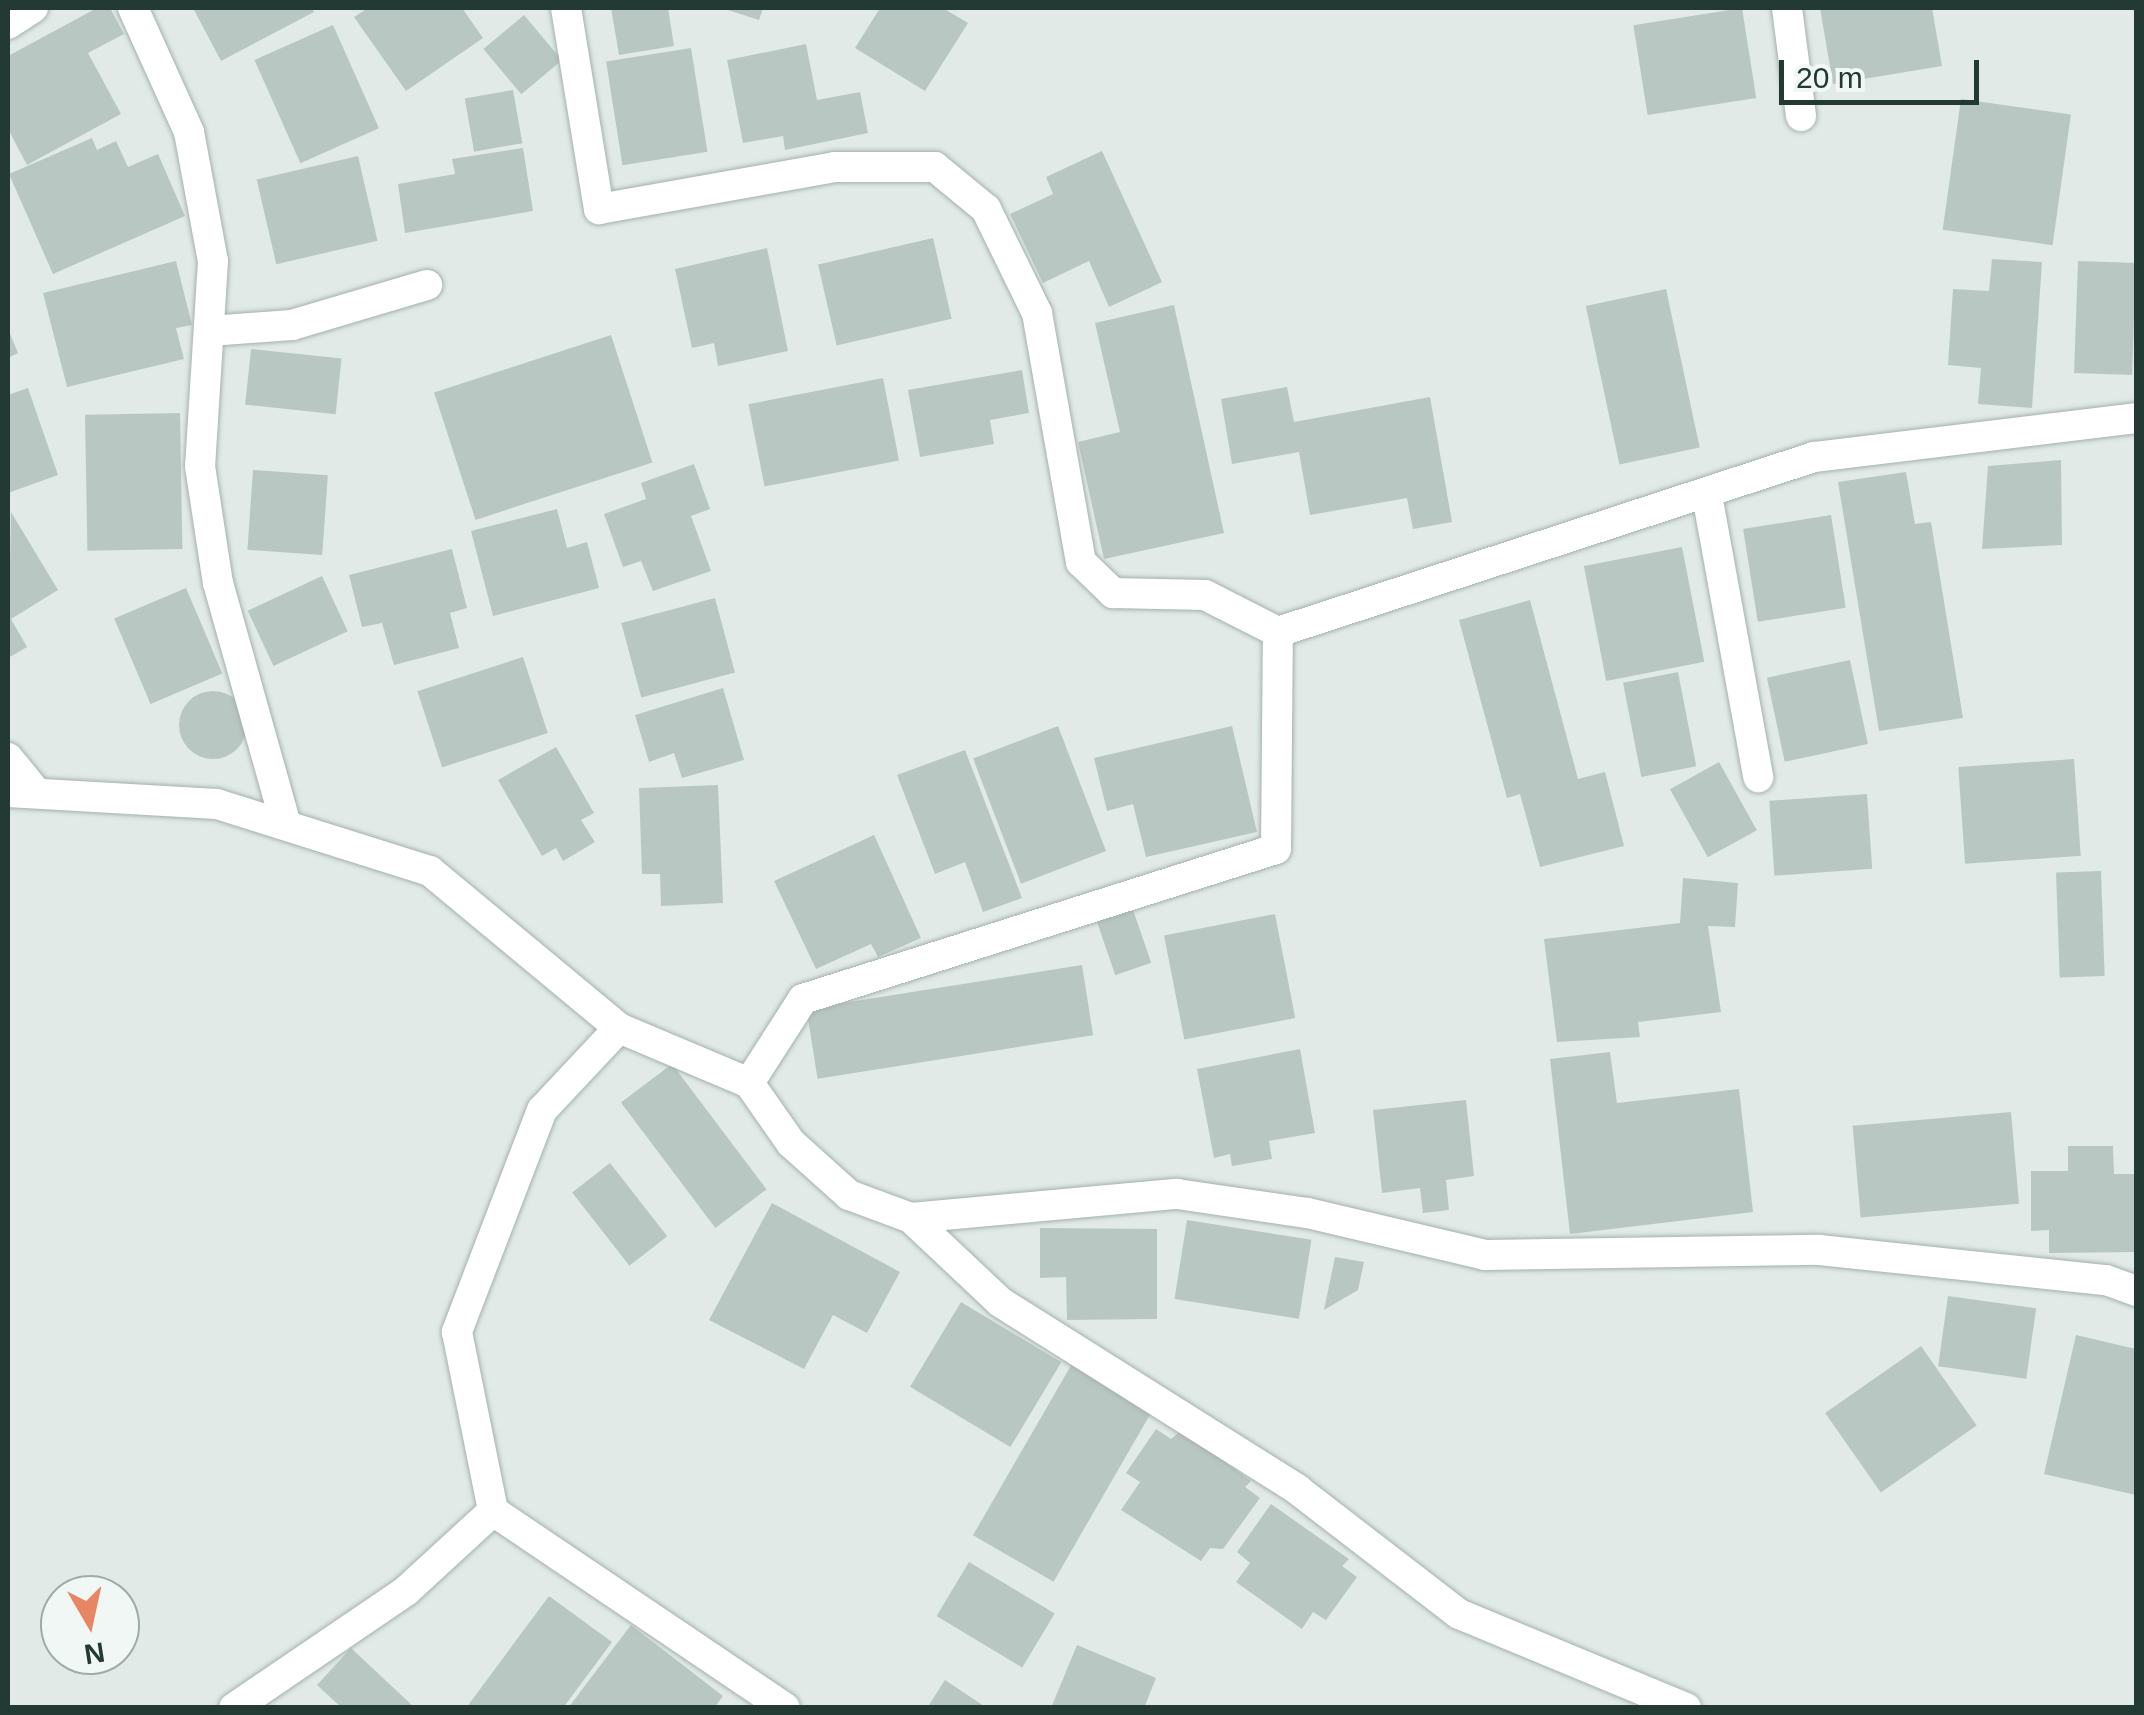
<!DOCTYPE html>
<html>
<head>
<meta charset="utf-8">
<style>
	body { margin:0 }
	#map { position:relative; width:2144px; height:1715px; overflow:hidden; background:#e1eae6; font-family:Helvetica,sans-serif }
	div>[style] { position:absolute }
	.building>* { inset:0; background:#b9c7c2; transform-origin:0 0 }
	.round { border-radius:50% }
	.roads { filter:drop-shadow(0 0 2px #a4b1ad) drop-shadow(0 0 2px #a4b1ad) }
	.minor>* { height:30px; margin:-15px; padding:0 15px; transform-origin:15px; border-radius:15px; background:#fff }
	span { translate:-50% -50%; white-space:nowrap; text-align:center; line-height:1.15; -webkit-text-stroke:9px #f1f7f4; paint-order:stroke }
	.frame { position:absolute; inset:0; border:10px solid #233934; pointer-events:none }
	.north { position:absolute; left:40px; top:1575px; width:100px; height:100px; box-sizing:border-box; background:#f1f7f4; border:2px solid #9faba7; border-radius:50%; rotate:171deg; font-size:28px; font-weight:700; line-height:40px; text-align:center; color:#233934 }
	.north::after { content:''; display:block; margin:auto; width:35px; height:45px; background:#e68663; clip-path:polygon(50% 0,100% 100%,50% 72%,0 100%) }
	.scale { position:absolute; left:1779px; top:60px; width:200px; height:45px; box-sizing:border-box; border:5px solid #233934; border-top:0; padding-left:12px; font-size:30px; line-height:35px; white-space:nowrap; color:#233934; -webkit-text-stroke:8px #f1f7f4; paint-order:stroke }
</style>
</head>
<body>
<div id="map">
	<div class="building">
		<i style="clip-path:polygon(97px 8px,110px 8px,124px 34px,88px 53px,121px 114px,27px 165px,8px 129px,8px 56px)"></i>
		<i style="clip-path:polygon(193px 8px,312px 8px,314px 12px,221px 61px)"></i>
		<i style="clip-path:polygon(368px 8px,462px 8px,483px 38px,406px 91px,354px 17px)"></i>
		<i style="clip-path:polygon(611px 8px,668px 8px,674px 46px,619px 55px)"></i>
		<i style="clip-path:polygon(722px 8px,763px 8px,759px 20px)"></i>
		<i style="clip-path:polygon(880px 8px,943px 8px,968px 23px,925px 91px,855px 48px)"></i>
		<i style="left:1742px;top:8px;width:91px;height:110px;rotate:81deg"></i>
		<i style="clip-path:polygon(1820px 8px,1932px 8px,1942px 66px,1833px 84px)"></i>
		<i style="left:524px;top:15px;width:59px;height:53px;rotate:50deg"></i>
		<i style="left:333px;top:25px;width:113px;height:86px;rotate:66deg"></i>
		<i style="clip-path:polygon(806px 44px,817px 100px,860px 92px,868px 133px,785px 150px,783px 136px,743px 143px,727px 60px)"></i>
		<i style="left:691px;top:48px;width:105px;height:86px;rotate:81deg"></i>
		<i style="left:513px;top:90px;width:54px;height:49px;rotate:80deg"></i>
		<i style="left:1961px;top:99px;width:111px;height:132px;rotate:8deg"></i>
		<i style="clip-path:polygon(92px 138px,97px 150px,116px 141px,128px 167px,158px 154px,185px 216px,53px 274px,9px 174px)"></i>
		<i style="clip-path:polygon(523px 148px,533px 211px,405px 233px,398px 184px,455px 174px,452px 159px)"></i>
		<i style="clip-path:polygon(1102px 151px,1162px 282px,1109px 307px,1089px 261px,1043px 283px,1010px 214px,1053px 194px,1046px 177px)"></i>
		<i style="left:358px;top:156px;width:87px;height:104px;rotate:77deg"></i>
		<i style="left:933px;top:238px;width:83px;height:118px;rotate:77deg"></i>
		<i style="clip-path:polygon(767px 248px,788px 351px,718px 366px,714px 343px,692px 348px,675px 269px)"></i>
		<i style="clip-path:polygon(1992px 259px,2042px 262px,2032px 408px,1978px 404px,1981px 368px,1948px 365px,1953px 289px,1989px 291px)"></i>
		<i style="clip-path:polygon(176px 261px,192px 325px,176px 328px,184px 359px,67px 387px,43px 293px)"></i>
		<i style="left:2078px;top:261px;width:58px;height:112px;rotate:2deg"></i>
		<i style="left:1666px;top:289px;width:162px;height:82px;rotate:78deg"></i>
		<i style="clip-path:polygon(1174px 305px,1224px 533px,1104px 559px,1078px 442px,1120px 432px,1095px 323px)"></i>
		<i style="clip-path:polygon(8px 329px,18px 353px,8px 358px)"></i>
		<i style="left:611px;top:335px;width:134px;height:186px;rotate:72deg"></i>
		<i style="left:251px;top:349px;width:91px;height:56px;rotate:6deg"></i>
		<i style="clip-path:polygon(1022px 370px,1029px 413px,990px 420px,994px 444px,920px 457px,908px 390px)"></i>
		<i style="left:883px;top:378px;width:84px;height:137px;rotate:79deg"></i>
		<i style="clip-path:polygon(1287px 387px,1294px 422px,1430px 397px,1452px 522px,1413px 529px,1407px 498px,1310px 515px,1299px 452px,1232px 464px,1221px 399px)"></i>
		<i style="clip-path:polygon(28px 388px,58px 475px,8px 493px,8px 395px)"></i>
		<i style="left:180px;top:413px;width:136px;height:95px;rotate:89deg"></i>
		<i style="clip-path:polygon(2061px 460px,2062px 545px,1982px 549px,1988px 466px)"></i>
		<i style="clip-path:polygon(694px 464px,710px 509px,691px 516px,711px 571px,653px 591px,641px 561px,623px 567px,604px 514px,646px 499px,641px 483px)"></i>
		<i style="left:253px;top:470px;width:75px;height:80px;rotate:4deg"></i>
		<i style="clip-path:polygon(1906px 472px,1915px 524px,1931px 522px,1963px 718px,1879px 731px,1838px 482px)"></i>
		<i style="clip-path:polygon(557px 509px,567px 548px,587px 542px,599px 588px,493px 616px,471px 531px)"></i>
		<i style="clip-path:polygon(11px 512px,58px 590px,11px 619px,27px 647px,8px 658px)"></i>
		<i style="left:1831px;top:515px;width:94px;height:89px;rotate:81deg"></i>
		<i style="left:1682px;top:547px;width:117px;height:100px;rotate:79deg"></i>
		<i style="clip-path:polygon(452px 549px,467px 608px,450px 613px,459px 648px,394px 665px,382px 623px,362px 627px,349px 575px)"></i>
		<i style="left:322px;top:576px;width:61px;height:82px;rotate:65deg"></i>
		<i style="left:186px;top:588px;width:93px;height:78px;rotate:67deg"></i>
		<i style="left:715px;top:598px;width:77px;height:97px;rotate:75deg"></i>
		<i style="clip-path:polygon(1530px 600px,1578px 779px,1605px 772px,1624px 846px,1540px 867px,1520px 794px,1507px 798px,1459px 620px)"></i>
		<i style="left:523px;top:657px;width:80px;height:111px;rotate:72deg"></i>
		<i style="left:1850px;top:660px;width:86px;height:85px;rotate:78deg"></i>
		<i style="left:1678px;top:672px;width:96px;height:56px;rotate:79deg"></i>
		<i style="clip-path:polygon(723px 688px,744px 760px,682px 778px,674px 753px,649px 762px,635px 715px)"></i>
		<i class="round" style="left:179px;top:691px;width:68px;height:68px"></i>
		<i style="left:1058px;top:726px;width:134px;height:91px;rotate:69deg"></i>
		<i style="clip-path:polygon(1232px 726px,1257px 832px,1146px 857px,1133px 804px,1107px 811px,1094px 758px)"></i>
		<i style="clip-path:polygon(556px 747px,594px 813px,581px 820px,595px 842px,563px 861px,556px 848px,542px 856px,498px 780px)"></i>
		<i style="clip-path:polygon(965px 750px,1022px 898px,983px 912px,965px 862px,935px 874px,897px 775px)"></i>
		<i style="left:2074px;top:759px;width:97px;height:116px;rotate:86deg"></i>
		<i style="left:1719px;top:762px;width:78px;height:56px;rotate:61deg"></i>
		<i style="clip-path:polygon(718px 785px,723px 903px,661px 906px,660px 874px,642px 874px,639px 788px)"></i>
		<i style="left:1867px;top:794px;width:75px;height:98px;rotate:86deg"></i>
		<i style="clip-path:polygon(874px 835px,921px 938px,878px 957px,871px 944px,816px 969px,774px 881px)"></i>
		<i style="left:2101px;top:871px;width:105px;height:45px;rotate:88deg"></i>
		<i style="clip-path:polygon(1683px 878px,1738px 883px,1735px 927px,1708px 926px,1721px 1012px,1638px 1022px,1640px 1037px,1557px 1042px,1544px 939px,1680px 923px)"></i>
		<i style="left:1132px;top:907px;width:59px;height:38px;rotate:71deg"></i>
		<i style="left:1275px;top:914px;width:106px;height:113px;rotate:79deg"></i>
		<i style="left:1082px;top:965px;width:71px;height:279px;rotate:81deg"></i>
		<i style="clip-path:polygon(1300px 1049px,1315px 1133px,1269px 1141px,1272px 1159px,1232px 1166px,1230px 1154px,1214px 1158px,1197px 1069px)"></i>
		<i style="clip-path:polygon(1610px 1052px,1617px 1103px,1739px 1089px,1753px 1212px,1570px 1234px,1550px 1059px)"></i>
		<i style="left:672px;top:1064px;width:157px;height:64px;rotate:53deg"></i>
		<i style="clip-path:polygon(1466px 1100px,1474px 1176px,1446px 1180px,1449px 1210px,1423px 1213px,1420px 1188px,1382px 1193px,1373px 1110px)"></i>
		<i style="left:2011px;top:1112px;width:92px;height:159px;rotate:85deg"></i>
		<i style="clip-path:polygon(2068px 1146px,2113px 1146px,2114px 1174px,2136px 1174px,2136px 1252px,2049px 1253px,2049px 1230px,2031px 1231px,2031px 1171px,2068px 1171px)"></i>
		<i style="left:610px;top:1163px;width:93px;height:48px;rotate:52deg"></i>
		<i style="clip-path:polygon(772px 1203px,900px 1272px,867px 1333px,833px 1315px,804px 1369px,709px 1320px)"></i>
		<i style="left:1187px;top:1220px;width:126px;height:80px;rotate:9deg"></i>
		<i style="clip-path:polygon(1040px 1228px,1157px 1229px,1157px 1319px,1067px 1320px,1066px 1277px,1040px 1278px)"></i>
		<i style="clip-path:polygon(1335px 1257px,1364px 1262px,1358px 1290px,1324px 1310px)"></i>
		<i style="left:1948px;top:1296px;width:89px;height:71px;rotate:8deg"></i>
		<i style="left:961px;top:1302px;width:117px;height:99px;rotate:31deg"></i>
		<i style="clip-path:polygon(2076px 1335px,2136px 1349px,2136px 1495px,2044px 1474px)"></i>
		<i style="left:1921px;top:1346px;width:97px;height:117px;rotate:55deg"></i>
		<i style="left:1073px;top:1362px;width:93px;height:200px;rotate:30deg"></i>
		<i style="clip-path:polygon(1156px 1429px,1171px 1439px,1182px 1430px,1251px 1481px,1245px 1487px,1260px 1498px,1223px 1549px,1210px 1548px,1201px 1561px,1121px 1510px,1140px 1482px,1126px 1473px)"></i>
		<i style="clip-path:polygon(1271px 1504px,1349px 1559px,1342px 1566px,1357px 1577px,1326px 1620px,1313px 1612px,1302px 1629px,1236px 1582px,1250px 1563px,1237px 1552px)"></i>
		<i style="left:969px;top:1562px;width:100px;height:63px;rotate:31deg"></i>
		<i style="clip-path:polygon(549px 1596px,612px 1642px,563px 1708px,466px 1708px)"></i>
		<i style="clip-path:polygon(631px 1625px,723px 1696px,714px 1708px,568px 1708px)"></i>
		<i style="clip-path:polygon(1077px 1645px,1156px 1678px,1144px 1708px,1051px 1708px)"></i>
		<i style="clip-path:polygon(351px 1648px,415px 1708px,342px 1708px,317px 1685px)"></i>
		<i style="clip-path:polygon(945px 1680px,987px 1708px,927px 1708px)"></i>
	</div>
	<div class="roads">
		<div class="minor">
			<i style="left:133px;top:8px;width:136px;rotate:65.7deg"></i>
			<i style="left:189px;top:132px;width:131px;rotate:79.5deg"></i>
			<i style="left:213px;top:261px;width:205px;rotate:93.6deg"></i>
			<i style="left:200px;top:466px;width:118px;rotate:81.3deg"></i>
			<i style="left:218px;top:583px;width:251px;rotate:74.3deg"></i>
			<i style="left:566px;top:8px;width:204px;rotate:80.7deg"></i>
			<i style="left:599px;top:209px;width:240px;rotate:-10.1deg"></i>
			<i style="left:835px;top:167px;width:100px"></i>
			<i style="left:935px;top:167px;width:66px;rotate:39.5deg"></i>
			<i style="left:986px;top:209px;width:116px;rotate:63.9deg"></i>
			<i style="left:1037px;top:313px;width:253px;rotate:80deg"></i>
			<i style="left:1081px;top:562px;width:45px;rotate:44.1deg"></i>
			<i style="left:1113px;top:593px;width:92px;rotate:1.2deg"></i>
			<i style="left:1205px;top:595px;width:82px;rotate:26.9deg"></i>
			<i style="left:1278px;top:632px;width:564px;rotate:-18.08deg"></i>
			<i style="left:1814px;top:457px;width:324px;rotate:-6.9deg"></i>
			<i style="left:1787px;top:8px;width:109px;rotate:82.6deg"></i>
			<i style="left:8px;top:24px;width:30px;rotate:-33deg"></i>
			<i style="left:209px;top:331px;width:83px;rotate:-4.1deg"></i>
			<i style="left:292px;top:325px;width:141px;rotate:-16.5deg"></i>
			<i style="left:1707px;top:495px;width:287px;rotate:79.7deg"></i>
			<i style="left:8px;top:758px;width:43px;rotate:50.7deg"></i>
			<i style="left:8px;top:792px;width:209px;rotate:3.3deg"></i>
			<i style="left:217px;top:804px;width:223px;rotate:17.5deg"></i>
			<i style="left:430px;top:871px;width:246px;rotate:39.7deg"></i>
			<i style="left:619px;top:1028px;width:141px;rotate:22.9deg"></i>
			<i style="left:749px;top:1083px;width:73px;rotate:55deg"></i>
			<i style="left:791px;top:1143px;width:78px;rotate:41.9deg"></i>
			<i style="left:849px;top:1195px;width:66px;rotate:20.4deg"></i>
			<i style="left:911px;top:1218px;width:267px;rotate:-5.2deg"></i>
			<i style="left:1177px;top:1194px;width:132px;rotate:8.3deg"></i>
			<i style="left:1308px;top:1213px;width:182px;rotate:13.3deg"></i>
			<i style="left:1485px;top:1255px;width:334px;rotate:-0.9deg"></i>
			<i style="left:1819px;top:1250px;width:289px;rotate:6deg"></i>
			<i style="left:2106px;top:1280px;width:32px;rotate:20deg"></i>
			<i style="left:619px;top:1028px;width:112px;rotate:133.2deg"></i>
			<i style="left:542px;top:1110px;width:238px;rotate:111deg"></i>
			<i style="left:457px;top:1332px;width:183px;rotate:78.6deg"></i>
			<i style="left:493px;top:1511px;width:352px;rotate:34deg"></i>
			<i style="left:749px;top:1083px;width:100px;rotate:-57.3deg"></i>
			<i style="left:803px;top:999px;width:496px;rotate:-17.6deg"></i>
			<i style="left:1276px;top:849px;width:217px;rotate:-89.5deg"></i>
			<i style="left:911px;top:1218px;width:122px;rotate:43.3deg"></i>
			<i style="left:1000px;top:1302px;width:352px;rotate:32.2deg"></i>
			<i style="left:1298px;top:1490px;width:203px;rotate:37.6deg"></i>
			<i style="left:1459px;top:1614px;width:246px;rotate:22.5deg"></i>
			<i style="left:234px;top:1708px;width:208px;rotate:-34.2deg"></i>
			<i style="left:406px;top:1591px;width:118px;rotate:-42.6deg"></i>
		</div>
	</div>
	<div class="frame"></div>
	<div class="north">N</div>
	<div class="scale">20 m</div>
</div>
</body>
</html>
